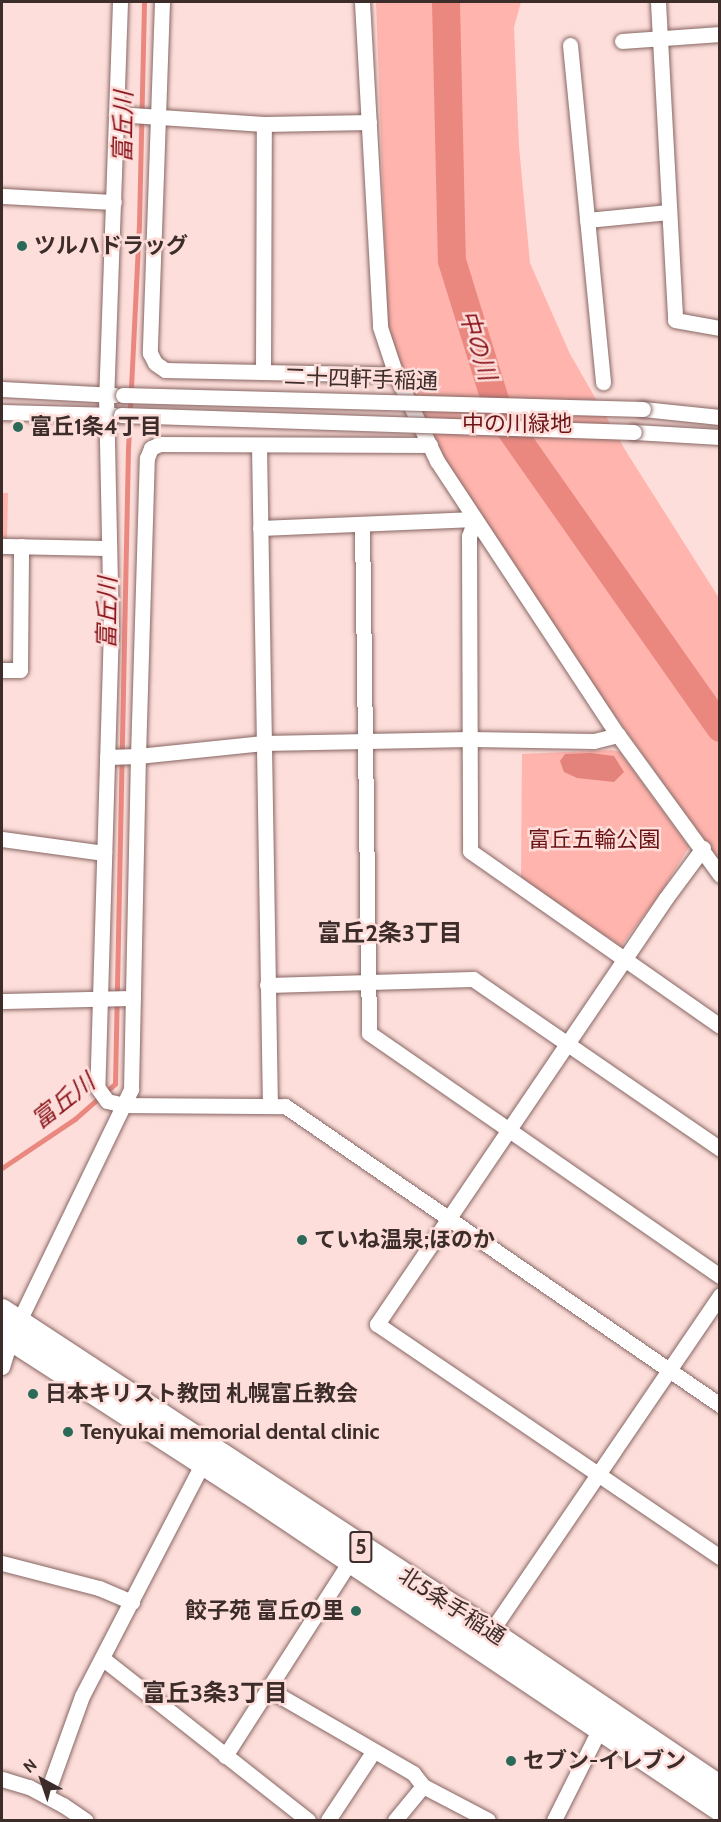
<!DOCTYPE html>
<html>
<head>
<meta charset="utf-8">
<style>
	body { margin:0 }
	#map { position:relative; width:721px; height:1822px; overflow:hidden; background:#fddeda; font-family:Cabin,"Noto Sans JP",sans-serif }
	div>[style] { position:absolute }
	.green>* { inset:0; background:#ffb4ad }
	.forest>* { inset:0; background:#e4837b }
	.stream>* { height:4.5px; margin:-2.25px; padding:0 2.25px; transform-origin:2.25px; border-radius:2.25px; background:#ea8880 }
	.river>* { height:28px; margin:-14px; padding:0 14px; transform-origin:14px; border-radius:14px; background:#ea8880 }
	.roads { filter:drop-shadow(0 0 2px #876663) drop-shadow(0 0 2px #876663) }
	.minor>* { height:15px; margin:-7.5px; padding:0 7.5px; transform-origin:7.5px; border-radius:7.5px; background:#fff }
	.highway>* { height:22px; margin:-11px; padding:0 11px; transform-origin:11px; border-radius:11px; background:#fff }
	.bridges { filter:drop-shadow(0 0 2px #876663) drop-shadow(0 0 2px #876663) }
	.minor-bridge>* { height:15px; margin:-7.5px; padding:0 7.5px; transform-origin:7.5px; border-radius:7.5px; background:#fff }
	.dots>* { width:16px; height:16px; translate:-50% -50%; box-sizing:border-box; border:3px solid #fddeda; border-radius:50% }
	span { translate:-50% -50%; white-space:nowrap; text-align:center; line-height:1.15; -webkit-text-stroke:5px #fddeda; paint-order:stroke }
	.shield-label span { padding:2px 4px; background:#fddeda; border:2px solid; border-radius:4px; -webkit-text-stroke-width:0 }
	.shield-label { font-size:21px; color:#3c2d2b; font-weight:700 }
	.poi-label { font-size:22px; color:#3c2d2b; font-weight:700 }
	.left { translate:0 -50%; text-align:left }
	.right { translate:-100% -50%; text-align:right }
	.street-label { font-size:22px; color:#3c2d2b }
	.park-label { font-size:22px; color:#6b1315 }
	.water-label { font-size:24px; color:#89131a; font-style:italic }
	.neighbourhood-label { font-size:24px; color:#3c2d2b; font-weight:700 }
	.frame { position:absolute; inset:0; border:3px solid #3c2d2b; pointer-events:none }
	.north { position:absolute; left:12px; top:1750px; width:60px; height:60px; -webkit-text-stroke:4px #fddeda; paint-order:stroke; rotate:320deg; font-size:16px; font-weight:700; line-height:24px; text-align:center; color:#3c2d2b }
	.north::after { content:''; display:block; margin:auto; width:21px; height:27px; background:#3c2d2b; clip-path:polygon(50% 0,100% 100%,50% 72%,0 100%) }
</style>
</head>
<body>
<div id="map">
	<div class="green">
		<i style="clip-path:polygon(376px 2px,521px 2px,514px 27px,519px 147px,530px 263px,570px 354px,627px 453px,719px 598px,719px 861px,578px 664px,443px 459px,388px 334px)"></i>
		<i style="clip-path:polygon(2px 493px,8px 493px,7px 539px,2px 539px)"></i>
		<i style="clip-path:polygon(612px 750px,620px 752px,689px 847px,660px 894px,621px 946px,521px 881px,522px 754px)"></i>
	</div>
	<div class="forest">
		<i style="clip-path:polygon(591px 753px,614px 756px,624px 772px,614px 782px,577px 778px,564px 772px,560px 761px,565px 754px)"></i>
	</div>
	<div class="stream">
		<i style="left:2px;top:1168px;width:88px;rotate:-33.9deg"></i>
		<i style="left:75px;top:1119px;width:53px;rotate:-41.2deg"></i>
		<i style="left:115px;top:1084px;width:635px;rotate:-88.83deg"></i>
		<i style="left:128px;top:449px;width:225px;rotate:-87.2deg"></i>
		<i style="left:139px;top:224px;width:222px;rotate:-88.7deg"></i>
	</div>
	<div class="river">
		<i style="left:446px;top:2px;width:259px;rotate:88.7deg"></i>
		<i style="left:452px;top:261px;width:159px;rotate:72.8deg"></i>
		<i style="left:499px;top:413px;width:385px;rotate:54.9deg"></i>
	</div>
	<div class="roads">
		<div class="minor">
			<i style="left:120px;top:2px;width:392px;rotate:92deg"></i>
			<i style="left:106px;top:394px;width:233px;rotate:88.8deg"></i>
			<i style="left:111px;top:627px;width:460px;rotate:91.7deg"></i>
			<i style="left:97px;top:1087px;width:17px;rotate:54deg"></i>
			<i style="left:107px;top:1101px;width:17px;rotate:13deg"></i>
			<i style="left:124px;top:1105px;width:161px;rotate:0.4deg"></i>
			<i style="left:285px;top:1106px;width:528px;rotate:34.5deg"></i>
			<i style="left:162px;top:2px;width:351px;rotate:92deg"></i>
			<i style="left:150px;top:353px;width:11px;rotate:63deg"></i>
			<i style="left:155px;top:363px;width:12px;rotate:35deg"></i>
			<i style="left:165px;top:370px;width:231px;rotate:1.2deg"></i>
			<i style="left:362px;top:2px;width:325px;rotate:86.8deg"></i>
			<i style="left:380px;top:327px;width:51px;rotate:71.6deg"></i>
			<i style="left:396px;top:375px;width:95px;rotate:64.5deg"></i>
			<i style="left:437px;top:461px;width:328px;rotate:56.6deg"></i>
			<i style="left:618px;top:735px;width:173px;rotate:53.9deg"></i>
			<i style="left:658px;top:2px;width:318px;rotate:86.9deg"></i>
			<i style="left:675px;top:320px;width:46px;rotate:10.1deg"></i>
			<i style="left:622px;top:41px;width:98px;rotate:-4.1deg"></i>
			<i style="left:570px;top:45px;width:339px;rotate:84.4deg"></i>
			<i style="left:116px;top:114px;width:148px;rotate:3.9deg"></i>
			<i style="left:264px;top:124px;width:105px;rotate:-1.1deg"></i>
			<i style="left:2px;top:196px;width:112px;rotate:3.1deg"></i>
			<i style="left:587px;top:220px;width:82px;rotate:-5.6deg"></i>
			<i style="left:263px;top:372px;width:248px;rotate:-89.8deg"></i>
			<i style="left:2px;top:389px;width:113px;rotate:3deg"></i>
			<i style="left:643px;top:409px;width:77px;rotate:5.9deg"></i>
			<i style="left:2px;top:412px;width:113px;rotate:1.5deg"></i>
			<i style="left:634px;top:432px;width:86px;rotate:3.3deg"></i>
			<i style="left:259px;top:445px;width:661px;rotate:89.05deg"></i>
			<i style="left:362px;top:524px;width:509px;rotate:89.21deg"></i>
			<i style="left:369px;top:1033px;width:427px;rotate:34.7deg"></i>
			<i style="left:260px;top:528px;width:215px;rotate:-2.4deg"></i>
			<i style="left:475px;top:519px;width:18px;rotate:109deg"></i>
			<i style="left:469px;top:536px;width:315px;rotate:89.8deg"></i>
			<i style="left:470px;top:851px;width:305px;rotate:35deg"></i>
			<i style="left:2px;top:546px;width:107px;rotate:1.1deg"></i>
			<i style="left:2px;top:670px;width:18px"></i>
			<i style="left:20px;top:670px;width:124px;rotate:-89.5deg"></i>
			<i style="left:107px;top:757px;width:31px;rotate:-2deg"></i>
			<i style="left:138px;top:756px;width:126px;rotate:-5.9deg"></i>
			<i style="left:263px;top:743px;width:207px;rotate:-1.1deg"></i>
			<i style="left:470px;top:739px;width:124px;rotate:0.9deg"></i>
			<i style="left:594px;top:741px;width:25px;rotate:-14deg"></i>
			<i style="left:2px;top:839px;width:103px;rotate:7.8deg"></i>
			<i style="left:703px;top:848px;width:62px;rotate:126.5deg"></i>
			<i style="left:666px;top:898px;width:515px;rotate:124.15deg"></i>
			<i style="left:377px;top:1324px;width:415px;rotate:34.2deg"></i>
			<i style="left:267px;top:985px;width:206px;rotate:-1.7deg"></i>
			<i style="left:473px;top:979px;width:300px;rotate:34.5deg"></i>
			<i style="left:2px;top:1001px;width:131px;rotate:-1.3deg"></i>
			<i style="left:19px;top:1321px;width:258px;rotate:-64.2deg"></i>
			<i style="left:131px;top:1089px;width:333px;rotate:-88.8deg"></i>
			<i style="left:138px;top:756px;width:298px;rotate:-88.3deg"></i>
			<i style="left:147px;top:458px;width:11px;rotate:-68deg"></i>
			<i style="left:151px;top:448px;width:10px;rotate:-24deg"></i>
			<i style="left:160px;top:444px;width:270px;rotate:0.2deg"></i>
			<i style="left:2px;top:1367px;width:28px;rotate:-73deg"></i>
			<i style="left:2px;top:1563px;width:100px;rotate:14.5deg"></i>
			<i style="left:99px;top:1588px;width:36px;rotate:23deg"></i>
			<i style="left:487px;top:1637px;width:414px;rotate:-55.7deg"></i>
			<i style="left:102px;top:1658px;width:262px;rotate:38.2deg"></i>
			<i style="left:268px;top:1689px;width:168px;rotate:30.1deg"></i>
			<i style="left:413px;top:1773px;width:16px;rotate:52deg"></i>
			<i style="left:423px;top:1786px;width:73px;rotate:27.6deg"></i>
			<i style="left:225px;top:1756px;width:229px;rotate:-57.3deg"></i>
			<i style="left:2px;top:1779px;width:28px;rotate:17deg"></i>
			<i style="left:29px;top:1787px;width:38px;rotate:28deg"></i>
			<i style="left:63px;top:1805px;width:27px;rotate:34deg"></i>
			<i style="left:46px;top:1796px;width:106px;rotate:-70.2deg"></i>
			<i style="left:82px;top:1696px;width:263px;rotate:-62.6deg"></i>
			<i style="left:328px;top:1820px;width:82px;rotate:-56.5deg"></i>
			<i style="left:395px;top:1820px;width:44px;rotate:-50.5deg"></i>
			<i style="left:554px;top:1820px;width:103px;rotate:-63.4deg"></i>
		</div>
		<div class="highway">
			<i style="left:2px;top:1310px;width:552px;rotate:33.26deg"></i>
			<i style="left:464px;top:1613px;width:309px;rotate:34.1deg"></i>
			<i style="left:2px;top:1334px;width:293px;rotate:32.9deg"></i>
			<i style="left:248px;top:1493px;width:569px;rotate:33.89deg"></i>
		</div>
	</div>
	<div class="bridges">
		<div class="minor-bridge">
			<i style="left:123px;top:395px;width:520px;rotate:1.54deg"></i>
			<i style="left:121px;top:415px;width:513px;rotate:1.9deg"></i>
		</div>
	</div>
	<div class="dots">
		<i style="left:22px;top:246px;background:#2b6a58"></i>
		<i style="left:18px;top:427px;background:#2b6a58"></i>
		<i style="left:302px;top:1240px;background:#2b6a58"></i>
		<i style="left:33px;top:1394px;background:#2b6a58"></i>
		<i style="left:68px;top:1432px;background:#2b6a58"></i>
		<i style="left:356px;top:1611px;background:#2b6a58"></i>
		<i style="left:511px;top:1761px;background:#2b6a58"></i>
	</div>
	<div class="shield-label">
		<span style="left:361px;top:1547px">5</span>
	</div>
	<div class="poi-label">
		<span class="left" style="left:34px;top:246px">ツルハドラッグ</span>
		<span class="left" style="left:30px;top:427px">富丘1条4丁目</span>
		<span class="left" style="left:314px;top:1240px">ていね温泉;ほのか</span>
		<span class="left" style="left:45px;top:1394px">日本キリスト教団 札幌富丘教会</span>
		<span class="left" style="left:80px;top:1432px">Tenyukai memorial dental clinic</span>
		<span class="right" style="left:344px;top:1611px">餃子苑 富丘の里</span>
		<span class="left" style="left:523px;top:1761px">セブン-イレブン</span>
	</div>
	<div class="street-label">
		<span style="left:361px;top:379px;rotate:2deg">二十四軒手稲通</span>
		<span style="left:452px;top:1606px;rotate:33deg">北5条手稲通</span>
	</div>
	<div class="park-label">
		<span style="left:517px;top:424px">中の川緑地</span>
		<span style="left:594px;top:840px">富丘五輪公園</span>
	</div>
	<div class="water-label">
		<span style="left:123px;top:127px;rotate:-89deg">富丘川</span>
		<span style="left:478px;top:345px;rotate:73deg">中の川</span>
		<span style="left:107px;top:613px;rotate:-89deg">富丘川</span>
		<span style="left:63px;top:1101px;rotate:-38deg">富丘川</span>
	</div>
	<div class="neighbourhood-label">
		<span style="left:390px;top:933px">富丘2条3丁目</span>
		<span style="left:215px;top:1693px">富丘3条3丁目</span>
	</div>
	<div class="frame"></div>
	<div class="north">N</div>
</div>
</body>
</html>
